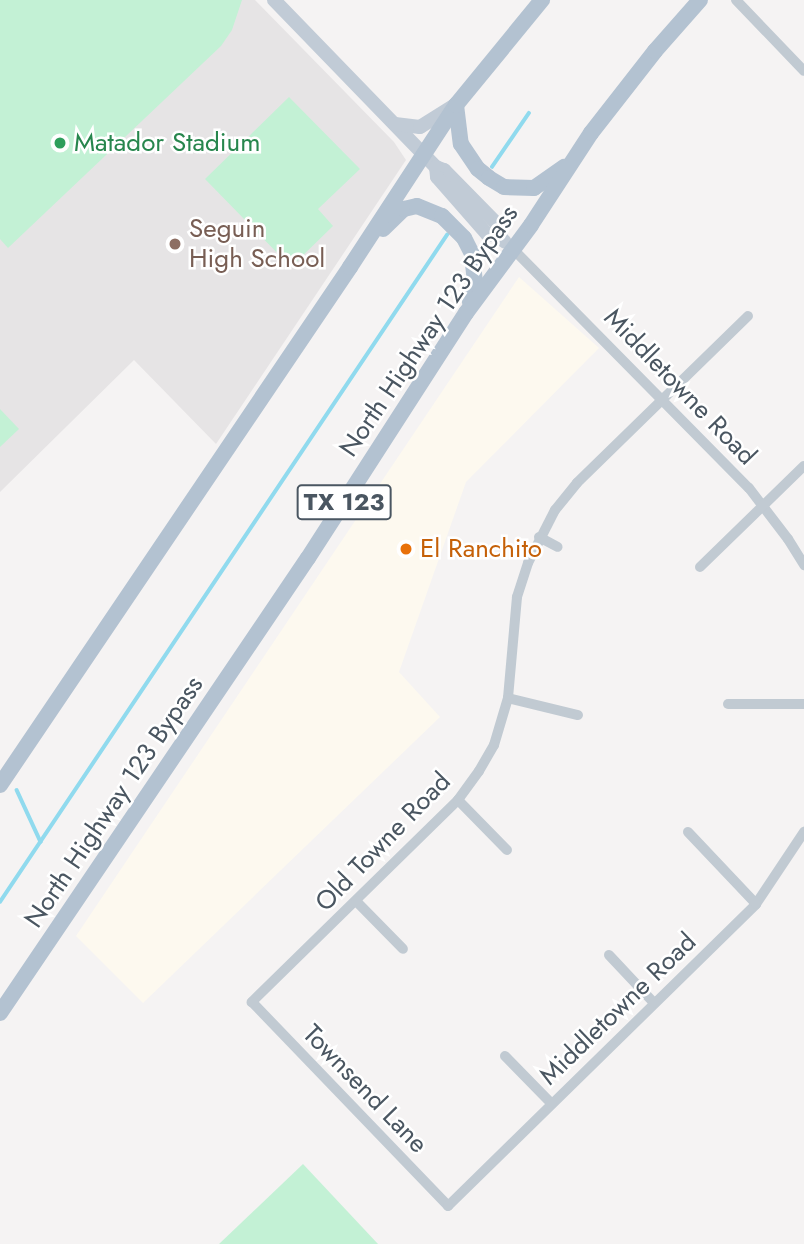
<!DOCTYPE html>
<html>
<head>
<meta charset="utf-8">
<style>
	body { margin:0 }
	#map { position:relative; width:804px; height:1244px; overflow:hidden; background:#f5f3f3; font-family:Jost,sans-serif }
	div>[style] { position:absolute }
	.commercial>* { inset:0; background:#fdf9ef }
	.education>* { inset:0; background:#e6e4e5 }
	.green>* { inset:0; background:#c3f1d5 }
	.stream>* { height:3.5px; margin:-1.75px; padding:0 1.75px; transform-origin:1.75px; border-radius:1.75px; background:#90daee }
	.street>* { height:10px; margin:-5px; padding:0 5px; transform-origin:5px; border-radius:5px; background:#c1cad2 }
	.secondary>* { height:14px; margin:-7px; padding:0 7px; transform-origin:7px; border-radius:7px; background:#c1cbd6 }
	.primary>* { height:16px; margin:-8px; padding:0 8px; transform-origin:8px; border-radius:8px; background:#b3c2d1 }
	.dots>* { width:19px; height:19px; translate:-50% -50%; box-sizing:border-box; border:4px solid #fff; border-radius:50% }
	span { translate:-50% -50%; white-space:nowrap; text-align:center; line-height:1.15; -webkit-text-stroke:5px #fff; paint-order:stroke }
	.shield-label span { padding:2px 5px; background:#fff; border:2px solid; border-radius:5px; -webkit-text-stroke-width:0 }
	.shield-label { font-size:24px; color:#4a5661; font-weight:700 }
	.leisure-label { font-size:26px; color:#27864d }
	.left { translate:0 -50%; text-align:left }
	.education-label { font-size:26px; color:#785e54 }
	.street-label { font-size:26px; color:#4a5661 }
	.food-label { font-size:26px; color:#c56008 }
</style>
</head>
<body>
<div id="map">
	<div class="commercial">
		<i style="clip-path:polygon(519px 277px,599px 348px,466px 482px,399px 672px,440px 717px,143px 1003px,76px 936px)"></i>
	</div>
	<div class="education">
		<i style="clip-path:polygon(0 0,255px 0,394px 142px,406px 160px,216px 444px,134px 360px,0 492px)"></i>
	</div>
	<div class="green">
		<i style="clip-path:polygon(0 0,242px 0,232px 30px,221px 46px,8px 248px,0 239px)"></i>
		<i style="clip-path:polygon(289px 97px,360px 169px,318px 209px,333px 226px,291px 267px,205px 179px)"></i>
		<i style="clip-path:polygon(0 409px,19px 429px,0 447px)"></i>
		<i style="clip-path:polygon(303px 1164px,378px 1244px,219px 1244px)"></i>
	</div>
	<div class="stream">
		<i style="left:492px;top:167px;width:65px;rotate:-55.6deg"></i>
		<i style="left:17px;top:790px;width:57px;rotate:65.2deg"></i>
		<i style="left:0;top:902px;width:803px;rotate:-56.17deg"></i>
	</div>
	<div class="street">
		<i style="left:736px;top:0;width:98px;rotate:46.2deg"></i>
		<i style="left:513px;top:249px;width:336px;rotate:45.4deg"></i>
		<i style="left:749px;top:488px;width:64px;rotate:52.6deg"></i>
		<i style="left:788px;top:539px;width:31px;rotate:58deg"></i>
		<i style="left:748px;top:316px;width:239px;rotate:135.7deg"></i>
		<i style="left:577px;top:483px;width:35px;rotate:129deg"></i>
		<i style="left:555px;top:510px;width:59px;rotate:117deg"></i>
		<i style="left:528px;top:563px;width:36px;rotate:108deg"></i>
		<i style="left:517px;top:597px;width:101px;rotate:95.1deg"></i>
		<i style="left:508px;top:698px;width:49px;rotate:106.6deg"></i>
		<i style="left:494px;top:745px;width:30px;rotate:120deg"></i>
		<i style="left:479px;top:771px;width:36px;rotate:126deg"></i>
		<i style="left:458px;top:800px;width:289px;rotate:135.6deg"></i>
		<i style="left:252px;top:1002px;width:283px;rotate:46.1deg"></i>
		<i style="left:448px;top:1206px;width:431px;rotate:-44.4deg"></i>
		<i style="left:756px;top:904px;width:87px;rotate:-56.3deg"></i>
		<i style="left:539px;top:537px;width:21px;rotate:28deg"></i>
		<i style="left:700px;top:567px;width:145px;rotate:-44.2deg"></i>
		<i style="left:508px;top:698px;width:72px;rotate:13.7deg"></i>
		<i style="left:728px;top:704px;width:76px"></i>
		<i style="left:458px;top:800px;width:70px;rotate:45.6deg"></i>
		<i style="left:688px;top:832px;width:99px;rotate:46.6deg"></i>
		<i style="left:356px;top:901px;width:67px;rotate:45.6deg"></i>
		<i style="left:609px;top:955px;width:66px;rotate:46.8deg"></i>
		<i style="left:505px;top:1056px;width:66px;rotate:45.6deg"></i>
	</div>
	<div class="secondary">
		<i style="left:274px;top:0;width:233px;rotate:45.9deg"></i>
		<i style="left:436px;top:167px;width:9px;rotate:21deg"></i>
		<i style="left:444px;top:170px;width:76px;rotate:45.5deg"></i>
		<i style="left:497px;top:224px;width:12px;rotate:81deg"></i>
		<i style="left:395px;top:124px;width:25px;rotate:7deg"></i>
		<i style="left:420px;top:127px;width:41px;rotate:-32.2deg"></i>
		<i style="left:436px;top:167px;width:10px;rotate:84deg"></i>
		<i style="left:437px;top:177px;width:76px;rotate:48.7deg"></i>
		<i style="left:487px;top:234px;width:12px;rotate:9deg"></i>
		<i style="left:499px;top:236px;width:8px;rotate:45deg"></i>
	</div>
	<div class="primary">
		<i style="left:456px;top:105px;width:39px;rotate:83deg"></i>
		<i style="left:461px;top:144px;width:30px;rotate:56deg"></i>
		<i style="left:478px;top:169px;width:14px;rotate:39deg"></i>
		<i style="left:489px;top:178px;width:17px;rotate:31deg"></i>
		<i style="left:504px;top:187px;width:30px;rotate:2deg"></i>
		<i style="left:534px;top:188px;width:37px;rotate:-35deg"></i>
		<i style="left:383px;top:229px;width:29px;rotate:-44deg"></i>
		<i style="left:404px;top:209px;width:13px;rotate:-13deg"></i>
		<i style="left:417px;top:206px;width:27px;rotate:22deg"></i>
		<i style="left:442px;top:216px;width:31px;rotate:45deg"></i>
		<i style="left:464px;top:238px;width:18px;rotate:63deg"></i>
		<i style="left:472px;top:254px;width:27px;rotate:84deg"></i>
		<i style="left:475px;top:281px;width:21px;rotate:104deg"></i>
		<i style="left:0;top:785px;width:625px;rotate:-55.95deg"></i>
		<i style="left:350px;top:267px;width:194px;rotate:-56.8deg"></i>
		<i style="left:456px;top:105px;width:136px;rotate:-50.7deg"></i>
		<i style="left:0;top:1013px;width:549px;rotate:-55.91deg"></i>
		<i style="left:308px;top:558px;width:292px;rotate:-57.2deg"></i>
		<i style="left:466px;top:313px;width:109px;rotate:-53.5deg"></i>
		<i style="left:531px;top:225px;width:110px;rotate:-56.9deg"></i>
		<i style="left:591px;top:133px;width:104px;rotate:-52deg"></i>
		<i style="left:655px;top:51px;width:68px;rotate:-48.6deg"></i>
	</div>
	<div class="dots">
		<i style="left:60px;top:143px;background:#2e9e5b"></i>
		<i style="left:175px;top:244px;background:#8d6e63"></i>
		<i style="left:406px;top:549px;background:#e8710a"></i>
	</div>
	<div class="shield-label">
		<span style="left:344px;top:502px">TX 123</span>
	</div>
	<div class="leisure-label">
		<span class="left" style="left:74px;top:143px">Matador Stadium</span>
	</div>
	<div class="education-label">
		<span class="left" style="left:189px;top:244px">Seguin<br>High School</span>
	</div>
	<div class="street-label">
		<span style="left:429px;top:331px;rotate:-56deg">North Highway 123 Bypass</span>
		<span style="left:680px;top:387px;rotate:46deg">Middletowne Road</span>
		<span style="left:114px;top:802px;rotate:-56deg">North Highway 123 Bypass</span>
		<span style="left:383px;top:842px;rotate:-46deg">Old Towne Road</span>
		<span style="left:618px;top:1009px;rotate:-44deg">Middletowne Road</span>
		<span style="left:365px;top:1089px;rotate:46deg">Townsend Lane</span>
	</div>
	<div class="food-label">
		<span class="left" style="left:420px;top:549px">El Ranchito</span>
	</div>
</div>
</body>
</html>
